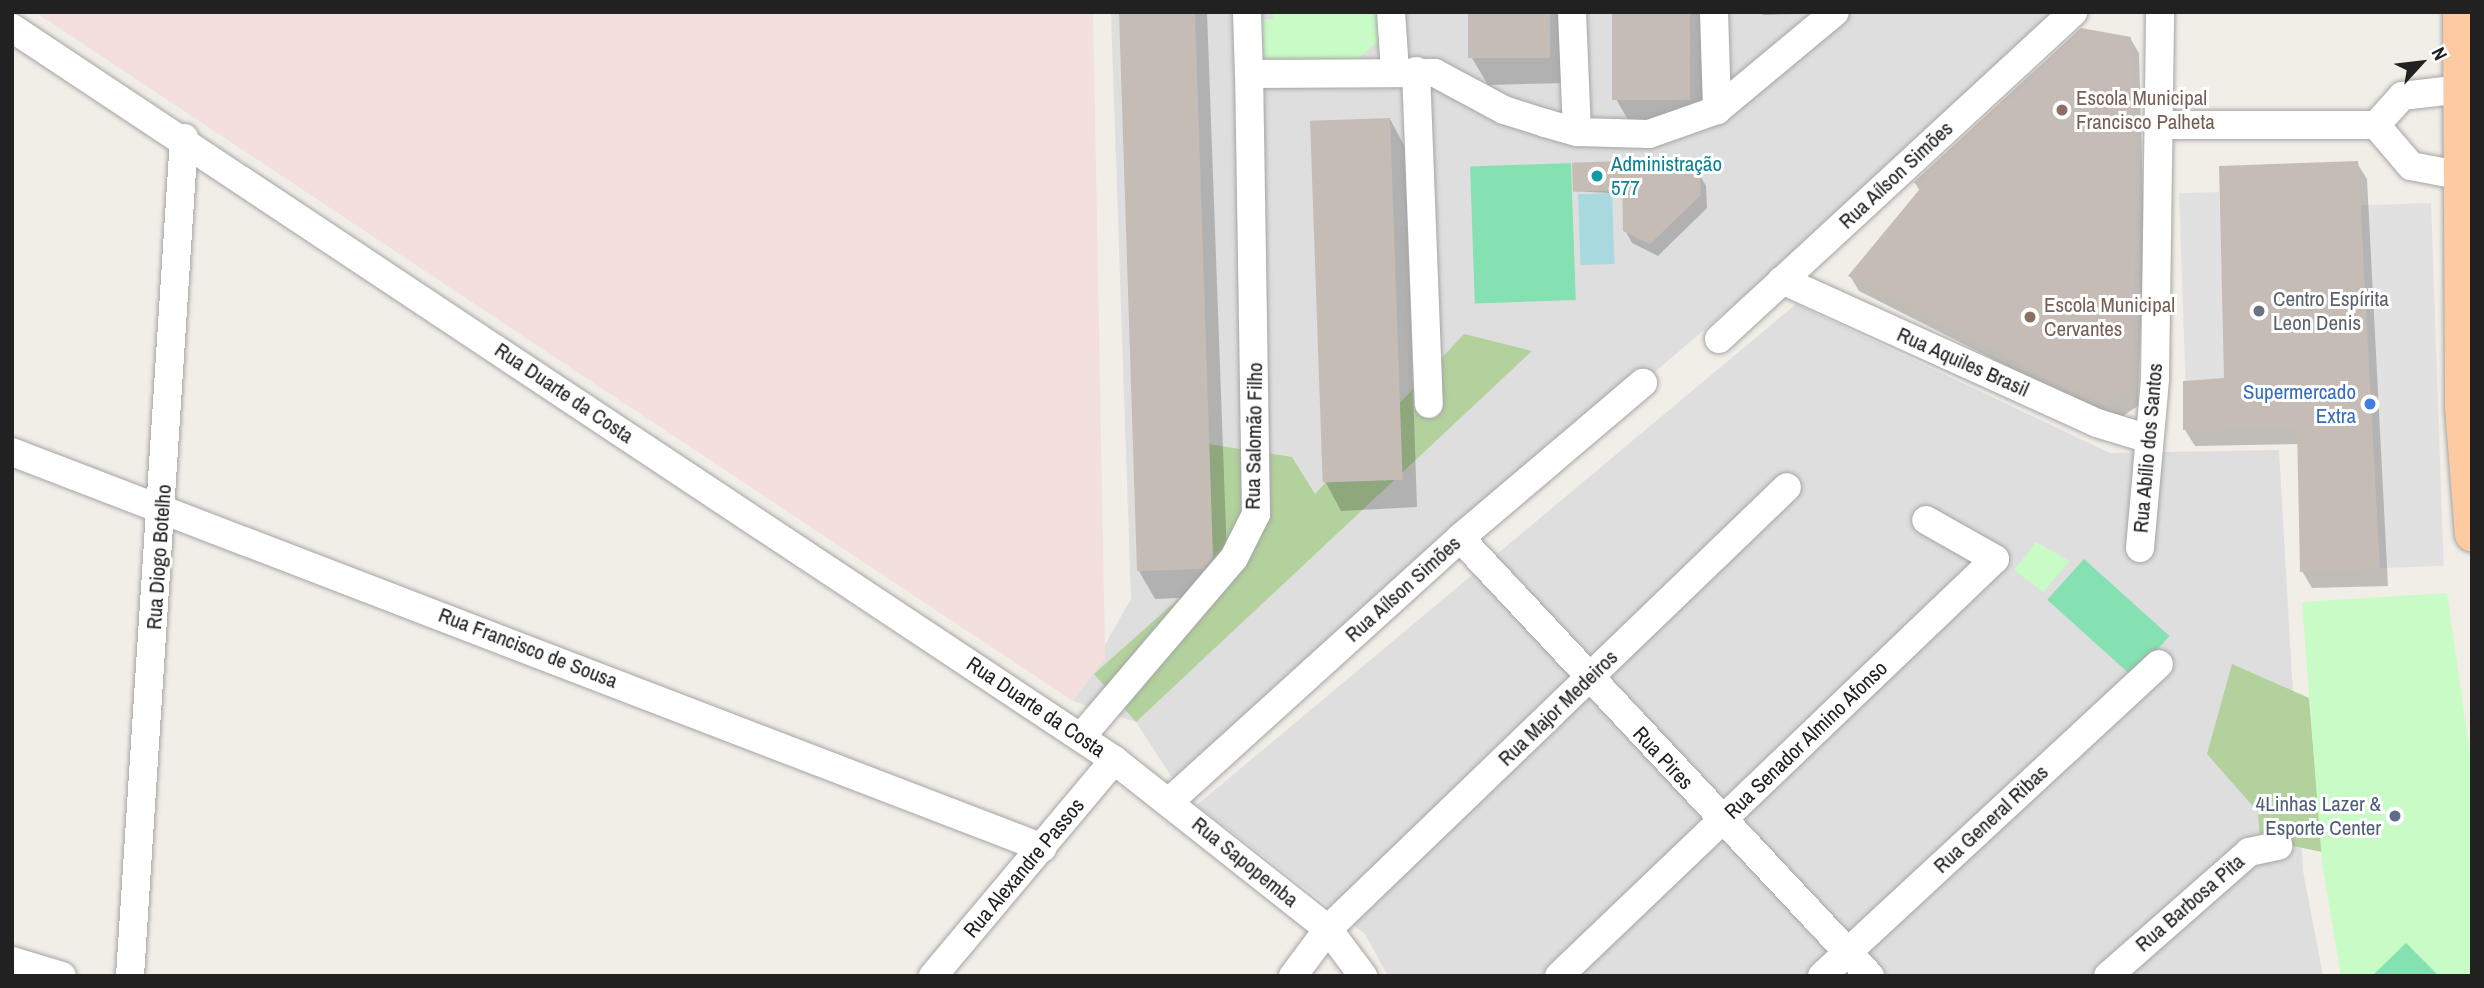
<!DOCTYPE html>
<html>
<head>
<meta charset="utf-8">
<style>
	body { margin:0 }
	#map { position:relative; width:2484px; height:988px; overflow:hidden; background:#f1ede7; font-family:"Archivo Narrow",sans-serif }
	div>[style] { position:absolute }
	.residential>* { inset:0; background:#dfdede }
	.military>* { inset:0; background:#f3dfdb }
	.forest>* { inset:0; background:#b2d19c }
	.park>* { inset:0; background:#c8fbc5 }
	.pitch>* { inset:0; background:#85e1b2; transform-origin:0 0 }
	.parking>* { inset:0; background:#e1e1e1; transform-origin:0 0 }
	.water>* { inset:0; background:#a8d9df; transform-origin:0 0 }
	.shadow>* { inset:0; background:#0003 }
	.building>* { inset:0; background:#c6bcb6; transform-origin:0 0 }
	.roads { filter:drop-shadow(0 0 2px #a5a5a5) drop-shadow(0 0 2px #a5a5a5) }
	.minor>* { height:28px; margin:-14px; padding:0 14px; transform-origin:14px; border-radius:14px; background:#fff }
	.major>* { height:35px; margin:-17.5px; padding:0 17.5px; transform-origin:17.5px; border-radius:17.5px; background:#fdcaa1 }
	.dots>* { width:19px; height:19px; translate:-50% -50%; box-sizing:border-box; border:4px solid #fff; border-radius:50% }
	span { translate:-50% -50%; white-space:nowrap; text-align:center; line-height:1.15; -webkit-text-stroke:6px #fff; paint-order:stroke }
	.education-label { font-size:21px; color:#785e54 }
	.left { translate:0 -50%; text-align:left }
	.culture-label { font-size:21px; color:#0d838f }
	.street-label { font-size:21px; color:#212121 }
	.worship-label { font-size:21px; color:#5b616d }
	.shop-label { font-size:21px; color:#366cbe }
	.right { translate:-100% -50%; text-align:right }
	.service-label { font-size:21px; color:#4e5e75 }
	.frame { position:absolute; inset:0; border:14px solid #212121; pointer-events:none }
	.north { position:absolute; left:2386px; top:28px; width:70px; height:70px; -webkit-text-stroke:5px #fff; paint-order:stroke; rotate:63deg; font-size:19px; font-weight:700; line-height:28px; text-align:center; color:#212121 }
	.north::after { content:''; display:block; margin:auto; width:24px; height:32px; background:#212121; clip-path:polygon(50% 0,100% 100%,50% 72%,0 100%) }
</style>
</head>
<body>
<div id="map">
	<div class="residential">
		<i style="clip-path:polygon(1111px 12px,2076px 12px,1175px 782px,1136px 722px,1073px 701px,1131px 599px)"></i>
		<i style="clip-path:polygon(1796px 304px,2110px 453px,2279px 450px,2303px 871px,2323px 976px,1388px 976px,1365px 934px,1197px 805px)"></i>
	</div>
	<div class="military">
		<i style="clip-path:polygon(35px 12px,1093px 12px,1105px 658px,1073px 701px)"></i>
	</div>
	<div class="forest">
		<i style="clip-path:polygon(1464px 334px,1532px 351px,1136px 722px,1094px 674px,1213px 568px,1208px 444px,1292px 457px,1315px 494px)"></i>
		<i style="clip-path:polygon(2232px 664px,2309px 698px,2322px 852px,2260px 839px,2258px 812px,2207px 754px)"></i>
	</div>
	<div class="park">
		<i style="clip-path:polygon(1273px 12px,1382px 12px,1382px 38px,1352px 64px,1268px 62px,1256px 47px,1255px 20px,1273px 19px)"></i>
		<i style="clip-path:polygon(2036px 542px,2070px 561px,2043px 592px,2014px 570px)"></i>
		<i style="clip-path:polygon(2447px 593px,2472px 770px,2472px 976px,2341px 976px,2322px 862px,2302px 602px)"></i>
	</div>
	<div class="pitch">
		<i style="left:1571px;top:163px;width:137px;height:101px;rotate:88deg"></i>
		<i style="left:2084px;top:559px;width:115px;height:55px;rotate:42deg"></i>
		<i style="clip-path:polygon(2406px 943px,2439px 976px,2372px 976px)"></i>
	</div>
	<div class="parking">
		<i style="left:2219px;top:192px;width:187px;height:40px;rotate:88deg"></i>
		<i style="left:2431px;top:203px;width:363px;height:70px;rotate:88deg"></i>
	</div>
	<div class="water">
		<i style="left:1612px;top:193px;width:71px;height:34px;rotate:88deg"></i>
	</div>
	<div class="shadow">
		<i style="clip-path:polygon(1122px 12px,1207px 12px,1228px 585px,1219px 596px,1155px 599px,1139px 571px)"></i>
		<i style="clip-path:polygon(1470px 12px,1564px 12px,1567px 83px,1488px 85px,1472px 58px)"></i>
		<i style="clip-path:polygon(1613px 12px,1704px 12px,1707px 125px,1632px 127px,1616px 99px)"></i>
		<i style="clip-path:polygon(1762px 12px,1797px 12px,1797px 14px,1763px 15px)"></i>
		<i style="clip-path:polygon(2130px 38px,2139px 53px,2144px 234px,2138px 406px,2115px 421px,1859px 291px,1850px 276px,1920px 191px,1915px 183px)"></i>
		<i style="clip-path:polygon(1390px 119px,1405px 147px,1417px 507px,1341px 511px,1326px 483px)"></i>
		<i style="clip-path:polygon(1620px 163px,1623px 176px,1699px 174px,1706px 186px,1707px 208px,1658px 256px,1632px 243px,1625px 230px,1624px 194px,1574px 191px)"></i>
		<i style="clip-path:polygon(2357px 163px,2367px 179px,2388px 586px,2312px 588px,2302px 571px,2299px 444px,2195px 446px,2185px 430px,2226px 379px)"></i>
	</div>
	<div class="building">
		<i style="clip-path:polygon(1119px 12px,1195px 12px,1213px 557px,1203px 569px,1137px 571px)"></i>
		<i style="left:1468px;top:12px;width:82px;height:46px"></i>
		<i style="left:1612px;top:12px;width:78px;height:88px"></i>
		<i style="clip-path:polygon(2081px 28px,2131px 37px,2136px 218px,2131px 390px,2106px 407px,1848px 276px,1924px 184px,1913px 183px)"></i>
		<i style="left:1390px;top:118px;width:362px;height:80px;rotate:88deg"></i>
		<i style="left:1621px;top:161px;width:29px;height:49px;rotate:88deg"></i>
		<i style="clip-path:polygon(2358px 161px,2380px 570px,2300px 572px,2297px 428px,2183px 430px,2183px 381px,2224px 378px,2219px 166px)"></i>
		<i style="clip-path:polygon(1700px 172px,1701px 195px,1650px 244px,1623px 231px,1622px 174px)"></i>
	</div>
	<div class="roads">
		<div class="minor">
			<i style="left:1247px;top:12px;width:62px;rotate:88.2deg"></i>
			<i style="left:1391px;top:12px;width:59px;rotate:86.1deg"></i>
			<i style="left:1572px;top:12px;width:120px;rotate:87.6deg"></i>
			<i style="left:1714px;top:12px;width:98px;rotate:88.2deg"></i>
			<i style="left:12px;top:28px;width:1323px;rotate:33.59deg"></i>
			<i style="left:1114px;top:760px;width:273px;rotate:38.3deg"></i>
			<i style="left:1328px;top:929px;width:59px;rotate:53.3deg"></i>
			<i style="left:1416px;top:71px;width:333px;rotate:87.8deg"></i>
			<i style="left:2161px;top:125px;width:215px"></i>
			<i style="left:2376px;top:125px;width:54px;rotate:49.5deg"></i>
			<i style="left:2411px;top:166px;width:53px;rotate:10.9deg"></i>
			<i style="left:2376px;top:125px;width:39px;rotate:-48deg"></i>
			<i style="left:2402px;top:96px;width:60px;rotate:-6.7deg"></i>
			<i style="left:1782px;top:280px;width:346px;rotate:24.4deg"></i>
			<i style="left:2097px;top:423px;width:51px;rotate:17deg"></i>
			<i style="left:1719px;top:339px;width:482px;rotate:-42.7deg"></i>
			<i style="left:12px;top:452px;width:1104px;rotate:21.01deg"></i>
			<i style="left:1460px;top:538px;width:600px;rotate:46.89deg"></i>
			<i style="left:2140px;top:548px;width:170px;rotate:-84.9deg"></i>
			<i style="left:2155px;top:379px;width:367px;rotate:-89.2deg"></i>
			<i style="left:1081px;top:737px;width:235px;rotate:-49.5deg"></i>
			<i style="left:1234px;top:558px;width:49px;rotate:-63.4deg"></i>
			<i style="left:1256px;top:514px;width:440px;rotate:-90.9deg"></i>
			<i style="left:1249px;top:74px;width:186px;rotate:-0.3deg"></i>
			<i style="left:1435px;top:73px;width:78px;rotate:28.2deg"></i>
			<i style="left:1504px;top:110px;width:43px;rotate:17.6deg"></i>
			<i style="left:1545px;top:123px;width:33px;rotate:16deg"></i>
			<i style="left:1577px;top:132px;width:72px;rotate:1.6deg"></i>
			<i style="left:1649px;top:134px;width:72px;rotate:-19.4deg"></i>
			<i style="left:1717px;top:110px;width:153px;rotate:-39.7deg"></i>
			<i style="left:1169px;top:802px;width:393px;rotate:-42.2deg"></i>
			<i style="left:1460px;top:538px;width:240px;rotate:-40.3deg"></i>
			<i style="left:12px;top:961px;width:52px;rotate:16.7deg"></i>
			<i style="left:130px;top:976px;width:840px;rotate:-86.31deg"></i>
			<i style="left:933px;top:976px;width:282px;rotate:-50deg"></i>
			<i style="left:1293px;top:976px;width:59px;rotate:-53.3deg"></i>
			<i style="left:1328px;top:929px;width:637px;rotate:-43.92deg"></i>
			<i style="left:1559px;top:976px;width:603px;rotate:-43.72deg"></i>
			<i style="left:1995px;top:559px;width:79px;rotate:-150.5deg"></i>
			<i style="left:1822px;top:976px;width:459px;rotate:-42.8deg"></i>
			<i style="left:2108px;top:976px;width:188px;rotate:-41.3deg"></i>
			<i style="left:2249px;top:852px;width:30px;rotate:-12deg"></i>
		</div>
		<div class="major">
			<i style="left:2460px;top:12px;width:395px;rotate:89.7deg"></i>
			<i style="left:2462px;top:407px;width:127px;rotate:85.5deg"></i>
		</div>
	</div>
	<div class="dots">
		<i style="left:2062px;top:110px;background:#8d6e63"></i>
		<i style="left:1597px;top:176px;background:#0f9aa8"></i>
		<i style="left:2259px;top:311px;background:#6b7280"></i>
		<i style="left:2030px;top:317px;background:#8d6e63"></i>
		<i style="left:2370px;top:404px;background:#3f7fe0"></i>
		<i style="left:2395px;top:816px;background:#5c6f8a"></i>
	</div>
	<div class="education-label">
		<span class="left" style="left:2076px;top:110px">Escola Municipal<br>Francisco Palheta</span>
		<span class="left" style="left:2044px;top:317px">Escola Municipal<br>Cervantes</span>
	</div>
	<div class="culture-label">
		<span class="left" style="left:1611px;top:176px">Administração<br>577</span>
	</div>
	<div class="street-label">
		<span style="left:1896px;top:175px;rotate:-43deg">Rua Aílson Simões</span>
		<span style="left:1963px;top:362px;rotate:24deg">Rua Aquiles Brasil</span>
		<span style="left:564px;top:393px;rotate:34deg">Rua Duarte da Costa</span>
		<span style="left:1254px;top:436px;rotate:-89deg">Rua Salomão Filho</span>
		<span style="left:2148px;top:448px;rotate:-85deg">Rua Abílio dos Santos</span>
		<span style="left:159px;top:557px;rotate:-86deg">Rua Diogo Botelho</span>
		<span style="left:1403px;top:589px;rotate:-42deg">Rua Aílson Simões</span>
		<span style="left:528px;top:648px;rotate:21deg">Rua Francisco de Sousa</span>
		<span style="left:1036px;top:707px;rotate:34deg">Rua Duarte da Costa</span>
		<span style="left:1558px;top:708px;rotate:-44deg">Rua Major Medeiros</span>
		<span style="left:1806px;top:740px;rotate:-44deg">Rua Senador Almino Afonso</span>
		<span style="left:1663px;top:758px;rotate:47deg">Rua Pires</span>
		<span style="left:1991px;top:819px;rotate:-43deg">Rua General Ribas</span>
		<span style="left:1245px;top:862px;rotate:39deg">Rua Sapopemba</span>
		<span style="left:1024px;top:868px;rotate:-50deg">Rua Alexandre Passos</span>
		<span style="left:2190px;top:903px;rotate:-41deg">Rua Barbosa Pita</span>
	</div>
	<div class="worship-label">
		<span class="left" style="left:2273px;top:311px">Centro Espírita<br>Leon Denis</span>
	</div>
	<div class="shop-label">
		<span class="right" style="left:2356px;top:404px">Supermercado<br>Extra</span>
	</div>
	<div class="service-label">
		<span class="right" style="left:2381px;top:816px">4Linhas Lazer &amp;<br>Esporte Center</span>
	</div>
	<div class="frame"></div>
	<div class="north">N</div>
</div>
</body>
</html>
